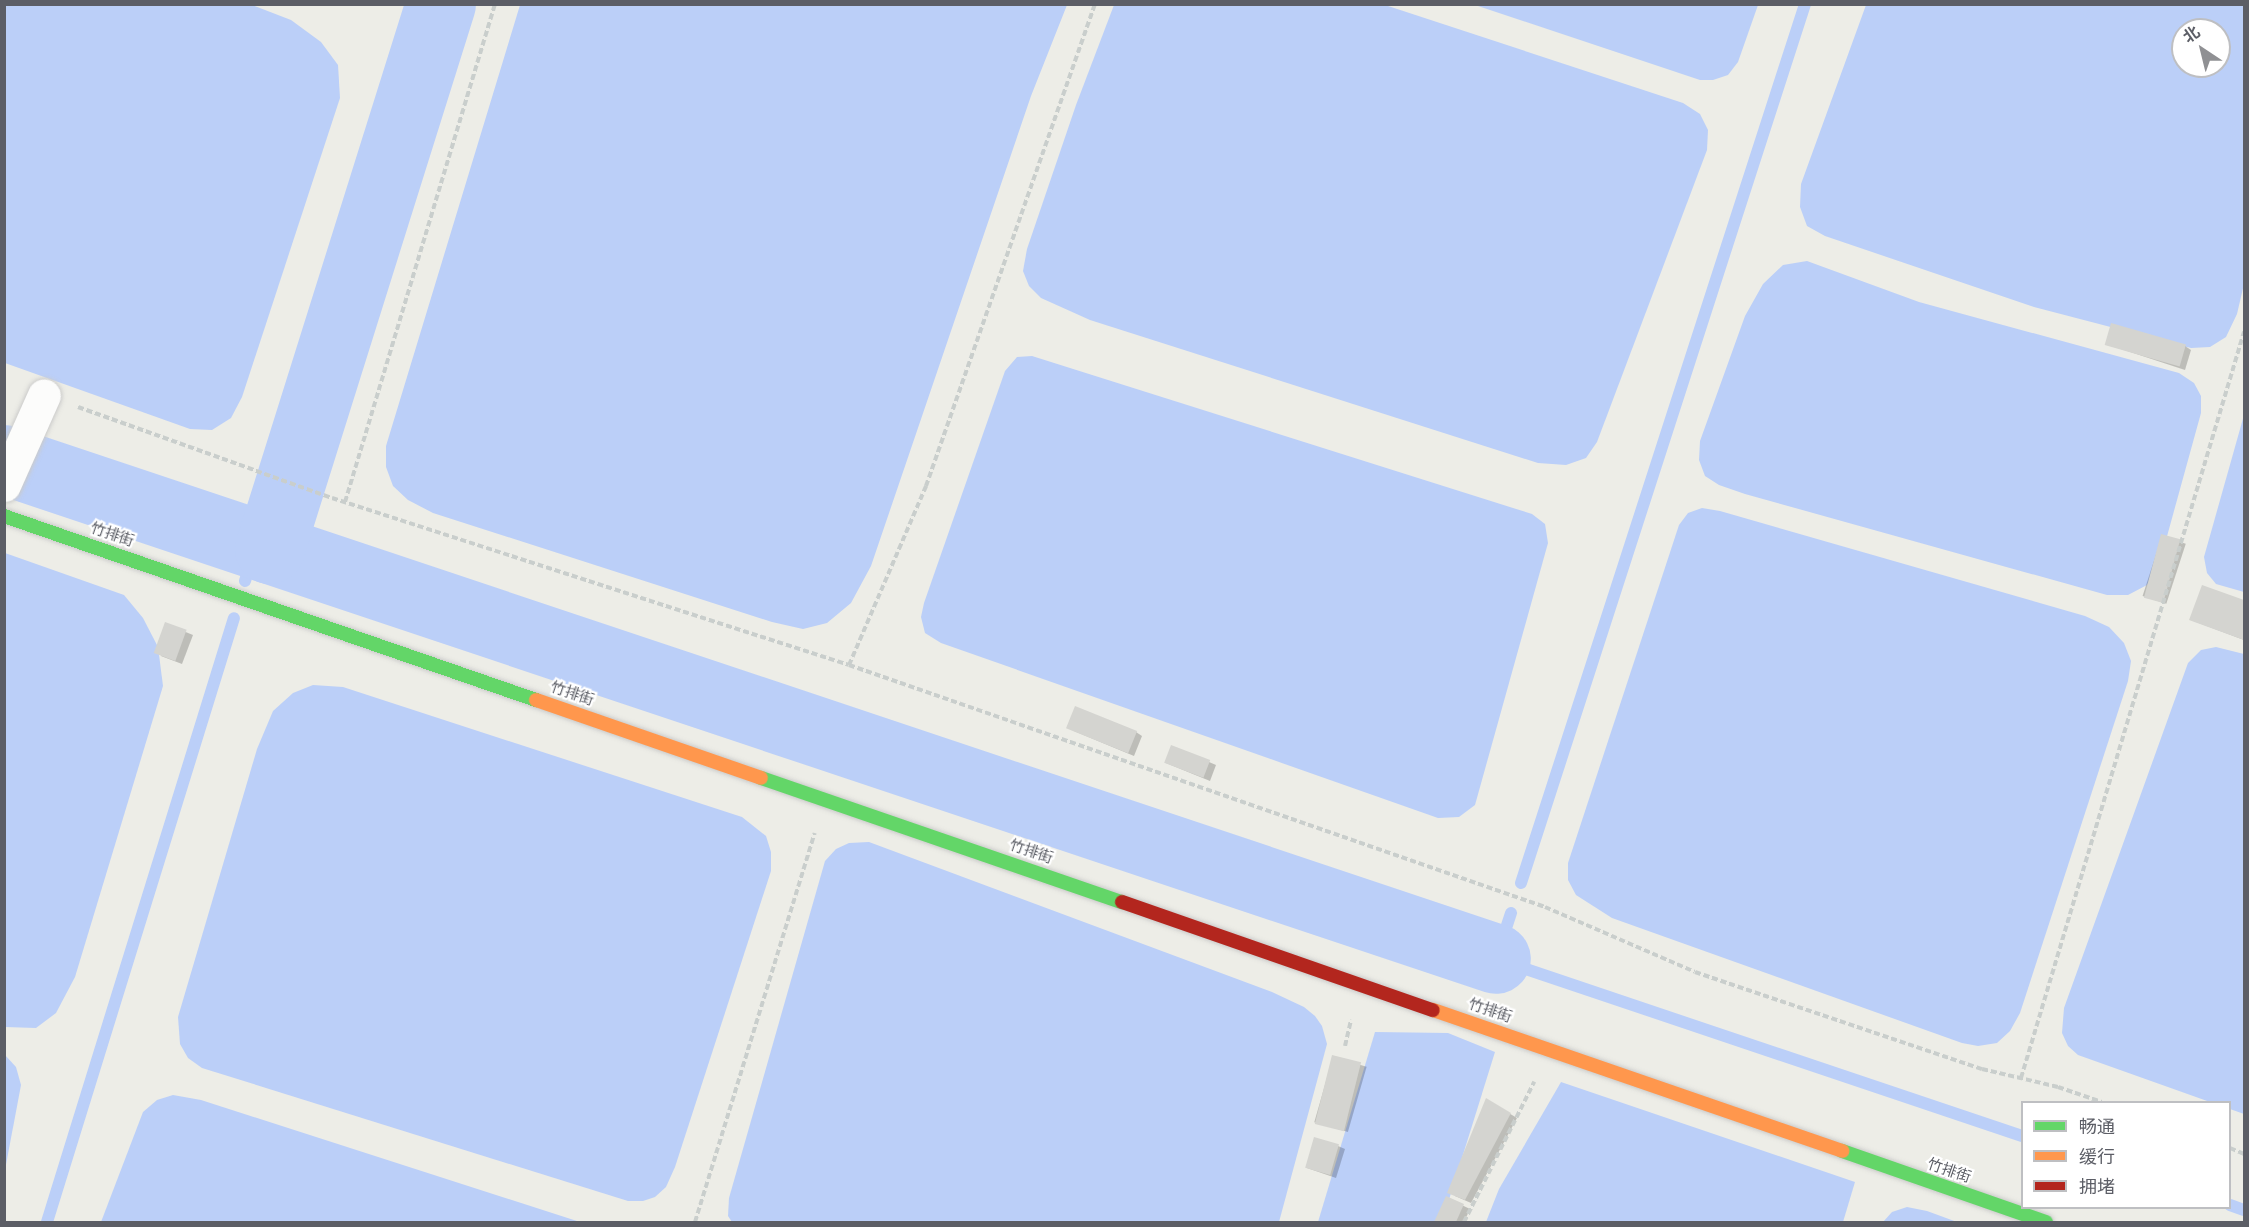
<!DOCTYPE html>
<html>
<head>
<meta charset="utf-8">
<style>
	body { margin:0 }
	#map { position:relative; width:2249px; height:1227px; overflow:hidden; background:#edede7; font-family:"Source Sans 3","Noto Sans SC",sans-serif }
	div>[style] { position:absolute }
	.water>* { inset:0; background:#bbcff8 }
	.shadow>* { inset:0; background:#0003; transform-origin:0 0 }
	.stream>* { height:12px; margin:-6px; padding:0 6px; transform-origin:6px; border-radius:6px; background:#bbcff8 }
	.river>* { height:70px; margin:-35px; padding:0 35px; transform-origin:35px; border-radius:35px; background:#bbcff8 }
	.building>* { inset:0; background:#d4d4d0; transform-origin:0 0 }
	.path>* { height:4px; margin-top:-2px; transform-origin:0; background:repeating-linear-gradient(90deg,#c9cecc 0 6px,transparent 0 9px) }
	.roads { filter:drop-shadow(0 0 2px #cbcbca) drop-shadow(0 0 2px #cbcbca) }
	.street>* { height:33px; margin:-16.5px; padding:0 16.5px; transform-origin:16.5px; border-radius:16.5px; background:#fcfcfb }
	.fast>* { height:14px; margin:-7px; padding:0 7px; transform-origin:7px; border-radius:7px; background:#63d668 }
	.slow>* { height:14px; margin:-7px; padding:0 7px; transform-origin:7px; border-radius:7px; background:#ff974d }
	.jam>* { height:14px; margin:-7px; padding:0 7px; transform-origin:7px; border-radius:7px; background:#b3261e }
	span { translate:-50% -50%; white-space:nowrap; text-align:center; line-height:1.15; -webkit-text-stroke:4.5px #fff; paint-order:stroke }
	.street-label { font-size:15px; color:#5c5e66 }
	.frame { position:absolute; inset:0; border:6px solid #5c5e66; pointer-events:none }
	.legend { position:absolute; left:2021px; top:1101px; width:210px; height:108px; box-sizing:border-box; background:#fff; border:2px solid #bebfc2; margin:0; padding:8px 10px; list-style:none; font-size:18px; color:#5c5e66 }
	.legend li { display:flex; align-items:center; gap:12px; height:30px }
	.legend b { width:30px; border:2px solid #bebfc2 }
	.north { position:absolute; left:2171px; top:18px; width:60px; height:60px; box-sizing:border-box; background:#fff; border:2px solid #bebfc2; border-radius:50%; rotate:325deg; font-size:16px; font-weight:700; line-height:24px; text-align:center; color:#5c5e66 }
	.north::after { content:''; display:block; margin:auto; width:21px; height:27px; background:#8f9093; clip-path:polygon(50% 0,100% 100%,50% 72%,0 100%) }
</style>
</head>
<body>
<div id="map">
	<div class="water">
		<i style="clip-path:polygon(5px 4px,252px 5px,291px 20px,321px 42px,338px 65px,340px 98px,242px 397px,231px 418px,212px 430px,190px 429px,5px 363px)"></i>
		<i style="clip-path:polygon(520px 5px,1067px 5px,1031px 96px,871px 566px,851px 603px,827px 623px,803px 629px,772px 622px,433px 513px,408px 500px,393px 486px,386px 467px,386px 446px)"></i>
		<i style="clip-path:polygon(1114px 5px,1385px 5px,1683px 103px,1700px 114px,1708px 130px,1707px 150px,1597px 442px,1586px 458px,1566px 465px,1538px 463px,1090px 320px,1041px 298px,1029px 286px,1023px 271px,1027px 249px,1076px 105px)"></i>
		<i style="clip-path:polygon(1475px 5px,1758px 5px,1738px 62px,1728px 75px,1713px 80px,1700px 80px)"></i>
		<i style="clip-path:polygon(evenodd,1866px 5px,2244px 5px,2244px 284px,2237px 314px,2226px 337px,2210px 347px,2191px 348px,2034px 307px,1825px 236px,1807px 226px,1800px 207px,1801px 184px,1866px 5px,2183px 30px,2219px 30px,2219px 66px,2183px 66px,2183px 30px)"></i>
		<i style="clip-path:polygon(1807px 261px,1919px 302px,2179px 373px,2194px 383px,2201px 396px,2201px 413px,2158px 569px,2147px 585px,2128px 595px,2107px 595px,1745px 494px,1719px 485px,1705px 476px,1699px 460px,1700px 441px,1745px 316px,1763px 284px,1783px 265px)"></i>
		<i style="clip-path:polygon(1032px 356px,1532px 514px,1545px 524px,1548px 543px,1475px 805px,1459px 817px,1438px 818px,941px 643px,925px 633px,921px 617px,924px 603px,1005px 371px,1017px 357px)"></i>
		<i style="clip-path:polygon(2244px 415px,2244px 592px,2216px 584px,2207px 573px,2204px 557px)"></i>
		<i style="clip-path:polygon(1702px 508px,1720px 511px,2085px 616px,2109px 627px,2124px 643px,2131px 661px,2128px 681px,2020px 1013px,2010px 1031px,1997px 1043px,1978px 1046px,1962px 1043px,1612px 918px,1576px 895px,1568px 880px,1568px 863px,1679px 525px,1688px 513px)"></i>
		<i style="clip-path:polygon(5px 553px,124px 595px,143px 618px,158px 647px,163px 686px,75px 977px,56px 1013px,36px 1028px,5px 1027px)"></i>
		<i style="clip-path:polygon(2216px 647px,2244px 654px,2244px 1114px,2230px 1109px,2230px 1102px,2210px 1102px,2078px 1055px,2068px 1046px,2062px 1033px,2064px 1008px,2188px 663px,2201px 650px)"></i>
		<i style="clip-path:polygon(313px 685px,343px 687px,742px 817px,766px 836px,771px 852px,771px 871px,675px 1167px,666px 1187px,655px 1197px,643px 1201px,628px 1201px,202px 1068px,188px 1058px,180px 1044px,178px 1017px,257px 749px,273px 711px,293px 693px)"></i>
		<i style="clip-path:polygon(869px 842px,1272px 992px,1304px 1007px,1315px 1016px,1322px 1026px,1327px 1044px,1279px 1222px,732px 1222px,728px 1216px,729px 1198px,825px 861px,836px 849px,849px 843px)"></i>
		<i style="clip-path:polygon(1375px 1032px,1448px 1033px,1495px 1052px,1442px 1222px,1318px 1222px)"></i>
		<i style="clip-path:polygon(5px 1055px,16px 1067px,21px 1085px,5px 1170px)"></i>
		<i style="clip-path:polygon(1561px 1082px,1855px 1182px,1843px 1222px,1486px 1222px,1499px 1189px)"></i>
		<i style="clip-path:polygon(173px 1095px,201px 1100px,580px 1222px,101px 1222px,143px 1112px,157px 1100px)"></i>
		<i style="clip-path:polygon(1907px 1207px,1927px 1211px,1957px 1222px,1883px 1222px,1892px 1212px)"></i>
	</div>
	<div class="shadow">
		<i style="clip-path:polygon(2106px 344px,2185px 346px,2191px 350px,2185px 370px)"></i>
		<i style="left:2162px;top:536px;width:25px;height:63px;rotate:18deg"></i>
		<i style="clip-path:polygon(2203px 587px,2244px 602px,2244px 640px,2191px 620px)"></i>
		<i style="clip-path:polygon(166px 624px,193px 635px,182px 664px,161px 656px)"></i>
		<i style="clip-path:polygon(1074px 731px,1136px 732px,1142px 736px,1134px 756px)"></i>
		<i style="clip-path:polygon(1209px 762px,1216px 765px,1210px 781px,1166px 763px)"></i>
		<i style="left:1333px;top:1057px;width:35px;height:68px;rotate:16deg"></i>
		<i style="clip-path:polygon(1487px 1100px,1517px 1118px,1471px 1203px,1455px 1196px)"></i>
		<i style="clip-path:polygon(1338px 1146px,1345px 1149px,1336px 1178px,1307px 1168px)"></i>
		<i style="clip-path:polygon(1447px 1198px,1470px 1209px,1464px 1222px,1436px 1222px)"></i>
	</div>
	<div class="stream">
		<i style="left:245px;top:581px;width:39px;rotate:-73deg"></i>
		<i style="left:1521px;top:883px;width:924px;rotate:-72.09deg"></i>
		<i style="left:1511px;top:913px;width:48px;rotate:108.1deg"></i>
		<i style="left:1496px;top:959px;width:555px;rotate:18.6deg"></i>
		<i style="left:2230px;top:1205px;width:15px;rotate:20deg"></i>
		<i style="left:47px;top:1222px;width:632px;rotate:-72.8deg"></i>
	</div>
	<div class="river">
		<i style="left:4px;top:460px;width:1573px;rotate:18.49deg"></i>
		<i style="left:270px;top:549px;width:571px;rotate:-72.58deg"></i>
	</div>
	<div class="building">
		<i style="left:2111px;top:323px;width:78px;height:23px;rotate:16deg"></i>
		<i style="left:2161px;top:534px;width:20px;height:66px;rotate:15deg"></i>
		<i style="clip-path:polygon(2202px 585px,2244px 600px,2244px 640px,2189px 620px)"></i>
		<i style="left:165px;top:622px;width:23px;height:33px;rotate:20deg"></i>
		<i style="left:1075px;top:706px;width:67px;height:24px;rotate:22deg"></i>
		<i style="left:1171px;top:745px;width:42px;height:19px;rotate:21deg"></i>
		<i style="left:1332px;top:1055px;width:30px;height:71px;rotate:14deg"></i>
		<i style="clip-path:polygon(1486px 1098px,1511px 1113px,1465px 1200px,1447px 1193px)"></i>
		<i style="left:1314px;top:1137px;width:26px;height:32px;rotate:16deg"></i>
		<i style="clip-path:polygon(1446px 1196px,1464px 1204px,1456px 1222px,1434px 1222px)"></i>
	</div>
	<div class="path">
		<i style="left:78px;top:407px;width:270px;rotate:19.7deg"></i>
		<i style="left:332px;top:498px;width:543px;rotate:17.9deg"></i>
		<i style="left:849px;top:665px;width:737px;rotate:19.17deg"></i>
		<i style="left:1545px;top:907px;width:163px;rotate:23.4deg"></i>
		<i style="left:1695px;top:972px;width:303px;rotate:18.7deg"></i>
		<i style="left:1982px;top:1069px;width:78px;rotate:13.3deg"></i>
		<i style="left:2058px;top:1087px;width:46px;rotate:18.8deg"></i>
		<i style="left:345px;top:502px;width:520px;rotate:-73.24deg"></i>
		<i style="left:849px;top:665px;width:195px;rotate:-66.7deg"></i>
		<i style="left:926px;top:486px;width:511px;rotate:-70.68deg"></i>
		<i style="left:1345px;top:1046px;width:27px;rotate:-77deg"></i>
		<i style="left:2021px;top:1078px;width:779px;rotate:-73.36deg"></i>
		<i style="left:2230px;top:1148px;width:15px;rotate:23deg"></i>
		<i style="left:695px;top:1222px;width:407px;rotate:-72.9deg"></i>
		<i style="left:1464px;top:1222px;width:157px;rotate:-63.4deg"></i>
	</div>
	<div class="roads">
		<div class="street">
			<i style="left:4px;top:485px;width:98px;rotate:-66deg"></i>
		</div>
		<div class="fast">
			<i style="left:4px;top:516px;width:563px;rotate:19.08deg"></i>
			<i style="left:761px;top:778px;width:382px;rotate:19deg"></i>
			<i style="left:1842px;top:1151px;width:216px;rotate:19.2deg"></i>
		</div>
		<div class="slow">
			<i style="left:536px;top:700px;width:238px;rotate:19.1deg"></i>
			<i style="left:1433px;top:1010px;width:433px;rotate:19deg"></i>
		</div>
		<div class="jam">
			<i style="left:1122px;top:902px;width:329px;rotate:19.2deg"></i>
		</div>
	</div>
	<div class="street-label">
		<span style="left:112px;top:535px;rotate:19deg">竹排街</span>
		<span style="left:572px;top:694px;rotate:19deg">竹排街</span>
		<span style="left:1031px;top:852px;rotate:19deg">竹排街</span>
		<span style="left:1490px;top:1011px;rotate:19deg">竹排街</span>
		<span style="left:1949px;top:1171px;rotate:19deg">竹排街</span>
	</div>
	<div class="frame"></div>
	<ul class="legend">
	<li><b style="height:8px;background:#63d668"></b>畅通</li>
	<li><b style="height:8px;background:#ff974d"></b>缓行</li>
	<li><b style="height:8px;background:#b3261e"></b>拥堵</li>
	</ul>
	<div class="north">北</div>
</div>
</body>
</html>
